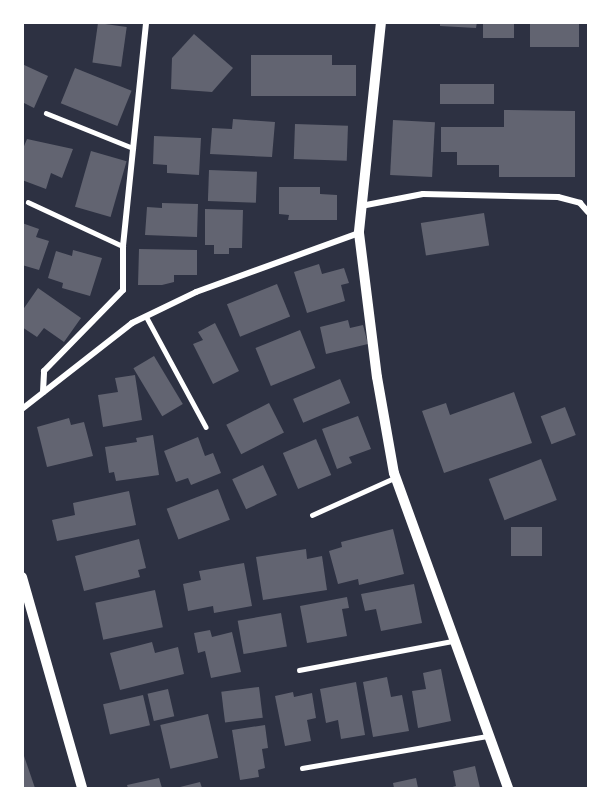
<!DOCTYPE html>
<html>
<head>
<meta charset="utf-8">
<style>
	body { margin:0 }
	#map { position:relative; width:611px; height:811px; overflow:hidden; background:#2d3142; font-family:Figtree,sans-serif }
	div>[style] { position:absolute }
	.building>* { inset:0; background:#626471; transform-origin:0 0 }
	.service>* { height:4.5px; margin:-2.25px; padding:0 2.25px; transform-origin:2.25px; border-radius:2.25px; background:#fff }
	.minor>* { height:6px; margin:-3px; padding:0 3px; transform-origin:3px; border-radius:3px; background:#fff }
	.tertiary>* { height:10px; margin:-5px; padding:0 5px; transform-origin:5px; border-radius:5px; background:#fff }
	span { translate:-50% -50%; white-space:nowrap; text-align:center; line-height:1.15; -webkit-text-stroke:4.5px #fff; paint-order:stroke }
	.frame { position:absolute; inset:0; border:24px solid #fff; pointer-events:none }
</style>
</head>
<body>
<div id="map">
	<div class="building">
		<i style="clip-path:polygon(440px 22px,477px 22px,476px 28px,440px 26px)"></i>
		<i style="left:483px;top:22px;width:31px;height:16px"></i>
		<i style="left:530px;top:22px;width:49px;height:25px"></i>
		<i style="left:98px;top:23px;width:29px;height:40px;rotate:8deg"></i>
		<i style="clip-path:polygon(194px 34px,233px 68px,212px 92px,171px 89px,172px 58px)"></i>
		<i style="clip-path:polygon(251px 55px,332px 55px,332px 65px,356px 65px,356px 96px,251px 96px)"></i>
		<i style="clip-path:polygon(22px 64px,48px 76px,34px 108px,22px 102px)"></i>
		<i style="left:75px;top:68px;width:61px;height:38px;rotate:22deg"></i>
		<i style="left:440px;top:84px;width:54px;height:20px"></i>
		<i style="clip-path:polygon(504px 110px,575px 111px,575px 177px,499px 177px,499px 165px,457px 165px,457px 152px,441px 152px,441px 127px,504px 127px)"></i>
		<i style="clip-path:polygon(233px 119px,275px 122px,272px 157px,210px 154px,212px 128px,232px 129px)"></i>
		<i style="left:393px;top:120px;width:42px;height:55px;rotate:3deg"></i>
		<i style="left:295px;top:124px;width:53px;height:35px;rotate:2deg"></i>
		<i style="clip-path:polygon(154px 136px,201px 138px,199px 175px,167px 173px,167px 165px,153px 164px)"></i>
		<i style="clip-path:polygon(27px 139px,73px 149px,62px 178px,51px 173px,46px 189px,22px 180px,22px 151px)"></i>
		<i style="left:91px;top:151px;width:37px;height:58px;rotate:16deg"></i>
		<i style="left:209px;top:170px;width:48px;height:31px;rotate:2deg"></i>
		<i style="clip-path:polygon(279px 187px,320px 187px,320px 194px,337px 195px,337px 220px,288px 220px,289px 215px,279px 214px)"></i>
		<i style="clip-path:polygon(162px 203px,198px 204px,197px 237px,145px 235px,147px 207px,162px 208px)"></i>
		<i style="clip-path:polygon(205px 209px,243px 210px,242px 248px,229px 248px,229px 254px,214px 254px,214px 245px,205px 245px)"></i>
		<i style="left:484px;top:213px;width:33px;height:64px;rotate:81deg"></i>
		<i style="clip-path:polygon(22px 223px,39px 229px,36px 237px,49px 241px,39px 270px,22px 265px)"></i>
		<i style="clip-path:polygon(139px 249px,197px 250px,197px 275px,174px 275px,174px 282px,162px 285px,138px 285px)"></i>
		<i style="clip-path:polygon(73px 250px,102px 258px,90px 296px,62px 288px,63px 283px,48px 278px,56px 251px,72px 256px)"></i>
		<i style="clip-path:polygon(319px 264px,322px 274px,344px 268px,349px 283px,341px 285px,345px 301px,307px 313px,294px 272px)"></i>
		<i style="left:277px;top:284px;width:35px;height:54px;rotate:68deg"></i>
		<i style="clip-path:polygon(38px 288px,81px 318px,64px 342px,44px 328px,37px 337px,22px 327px,22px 311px)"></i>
		<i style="clip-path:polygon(348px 320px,350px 328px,363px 325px,368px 344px,326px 354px,320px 327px)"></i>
		<i style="clip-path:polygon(215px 323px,239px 371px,213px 384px,193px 344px,203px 340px,198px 332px)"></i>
		<i style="left:300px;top:330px;width:41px;height:48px;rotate:68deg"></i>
		<i style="left:154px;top:356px;width:56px;height:24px;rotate:59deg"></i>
		<i style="clip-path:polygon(135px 375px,142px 420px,103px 427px,98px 395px,118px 392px,115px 378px)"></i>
		<i style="left:340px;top:379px;width:26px;height:51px;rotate:67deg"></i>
		<i style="clip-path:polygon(514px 392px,532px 443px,444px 473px,422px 411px,446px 403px,450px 415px)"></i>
		<i style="left:269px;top:403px;width:33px;height:48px;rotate:63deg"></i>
		<i style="left:565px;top:407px;width:30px;height:26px;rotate:69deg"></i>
		<i style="clip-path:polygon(358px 416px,371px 449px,349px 457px,352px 463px,337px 469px,322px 429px)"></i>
		<i style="clip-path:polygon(69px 418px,71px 425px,84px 422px,93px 456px,47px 467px,37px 427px)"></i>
		<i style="clip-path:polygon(153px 435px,159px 475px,116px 481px,114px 472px,109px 473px,105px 447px,137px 442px,136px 438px)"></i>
		<i style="clip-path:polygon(198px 437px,205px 456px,213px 453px,221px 473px,191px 485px,188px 478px,176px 482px,164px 451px)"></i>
		<i style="left:316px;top:439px;width:39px;height:36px;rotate:67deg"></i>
		<i style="left:541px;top:459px;width:44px;height:56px;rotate:69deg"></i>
		<i style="left:263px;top:465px;width:33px;height:34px;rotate:65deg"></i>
		<i style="left:218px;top:489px;width:33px;height:55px;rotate:69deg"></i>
		<i style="clip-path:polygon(129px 491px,136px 525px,57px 541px,52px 520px,75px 515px,73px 503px)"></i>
		<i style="left:511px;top:527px;width:31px;height:29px"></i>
		<i style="clip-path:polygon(393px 529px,404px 574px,359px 585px,358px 579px,338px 584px,329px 551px,342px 547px,341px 542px)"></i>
		<i style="clip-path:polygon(139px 539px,146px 568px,138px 570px,140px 577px,84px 591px,75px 556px)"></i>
		<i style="clip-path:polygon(306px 549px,307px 559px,322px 556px,327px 590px,263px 600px,256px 557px)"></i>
		<i style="clip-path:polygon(244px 563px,252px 606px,214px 613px,213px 606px,188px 611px,183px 584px,201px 580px,199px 571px)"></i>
		<i style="clip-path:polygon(414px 584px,422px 623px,381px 631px,376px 609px,365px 611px,361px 594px)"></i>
		<i style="left:155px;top:590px;width:38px;height:61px;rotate:78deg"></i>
		<i style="clip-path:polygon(347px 597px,349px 608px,342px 609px,347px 636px,307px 643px,300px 606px)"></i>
		<i style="left:281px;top:613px;width:34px;height:44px;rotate:80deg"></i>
		<i style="clip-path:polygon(210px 630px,212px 637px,232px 632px,241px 672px,211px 678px,205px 651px,198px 653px,194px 633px)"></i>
		<i style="clip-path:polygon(152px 642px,155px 653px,178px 647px,184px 674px,120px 690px,110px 653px)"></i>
		<i style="clip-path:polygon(441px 669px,451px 721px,418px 728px,412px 691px,426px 689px,423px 673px)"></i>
		<i style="clip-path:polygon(387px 677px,391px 697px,402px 695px,409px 731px,373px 737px,363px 682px)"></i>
		<i style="clip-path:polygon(356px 682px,365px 735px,341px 739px,338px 720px,326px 723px,320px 689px)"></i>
		<i style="left:259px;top:687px;width:31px;height:38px;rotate:83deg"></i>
		<i style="left:168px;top:689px;width:28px;height:21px;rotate:77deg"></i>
		<i style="clip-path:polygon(293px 692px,294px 697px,312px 693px,316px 718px,307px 720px,311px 741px,285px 746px,275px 696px)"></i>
		<i style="left:143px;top:695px;width:31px;height:41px;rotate:77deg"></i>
		<i style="left:208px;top:714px;width:45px;height:49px;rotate:77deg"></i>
		<i style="clip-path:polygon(265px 725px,268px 748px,262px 749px,265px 768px,258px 770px,259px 777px,240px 780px,232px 730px)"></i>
		<i style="clip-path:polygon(22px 753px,23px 753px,35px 788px,22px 788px)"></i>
		<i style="clip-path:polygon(475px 766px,480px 788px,449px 788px,456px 786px,453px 771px)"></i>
		<i style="clip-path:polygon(159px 778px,162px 788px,128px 788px,127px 785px)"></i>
		<i style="clip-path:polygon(416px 778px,418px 788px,394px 788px,393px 783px)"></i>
		<i style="clip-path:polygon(200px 782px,202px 788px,176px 788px)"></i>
	</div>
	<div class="service">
		<i style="left:46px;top:113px;width:94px;rotate:21.9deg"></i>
		<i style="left:28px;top:202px;width:105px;rotate:24.9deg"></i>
		<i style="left:146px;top:316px;width:126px;rotate:61.6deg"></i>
		<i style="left:312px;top:515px;width:92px;rotate:-24.3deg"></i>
		<i style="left:299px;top:670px;width:157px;rotate:-10.7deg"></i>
		<i style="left:302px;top:768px;width:189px;rotate:-9.8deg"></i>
	</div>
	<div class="minor">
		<i style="left:361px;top:206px;width:63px;rotate:-11deg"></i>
		<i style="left:423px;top:194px;width:135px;rotate:1.3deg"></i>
		<i style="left:558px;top:197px;width:23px;rotate:15deg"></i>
		<i style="left:580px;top:203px;width:12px;rotate:48deg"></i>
		<i style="left:43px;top:392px;width:21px;rotate:-87deg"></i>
		<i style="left:44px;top:371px;width:113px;rotate:-45.7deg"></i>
		<i style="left:123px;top:290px;width:44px;rotate:-90deg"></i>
		<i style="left:123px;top:246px;width:225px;rotate:-84.1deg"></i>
		<i style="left:22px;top:409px;width:140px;rotate:-38deg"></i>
		<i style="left:132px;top:323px;width:71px;rotate:-25.8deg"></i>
		<i style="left:196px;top:292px;width:173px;rotate:-19.9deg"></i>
	</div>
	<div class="tertiary">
		<i style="left:381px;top:22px;width:212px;rotate:96deg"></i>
		<i style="left:359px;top:233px;width:145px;rotate:82.9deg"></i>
		<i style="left:377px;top:377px;width:97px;rotate:80deg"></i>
		<i style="left:394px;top:473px;width:335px;rotate:70.1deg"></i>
		<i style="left:22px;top:577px;width:219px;rotate:74.1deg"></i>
	</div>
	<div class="frame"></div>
</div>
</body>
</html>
